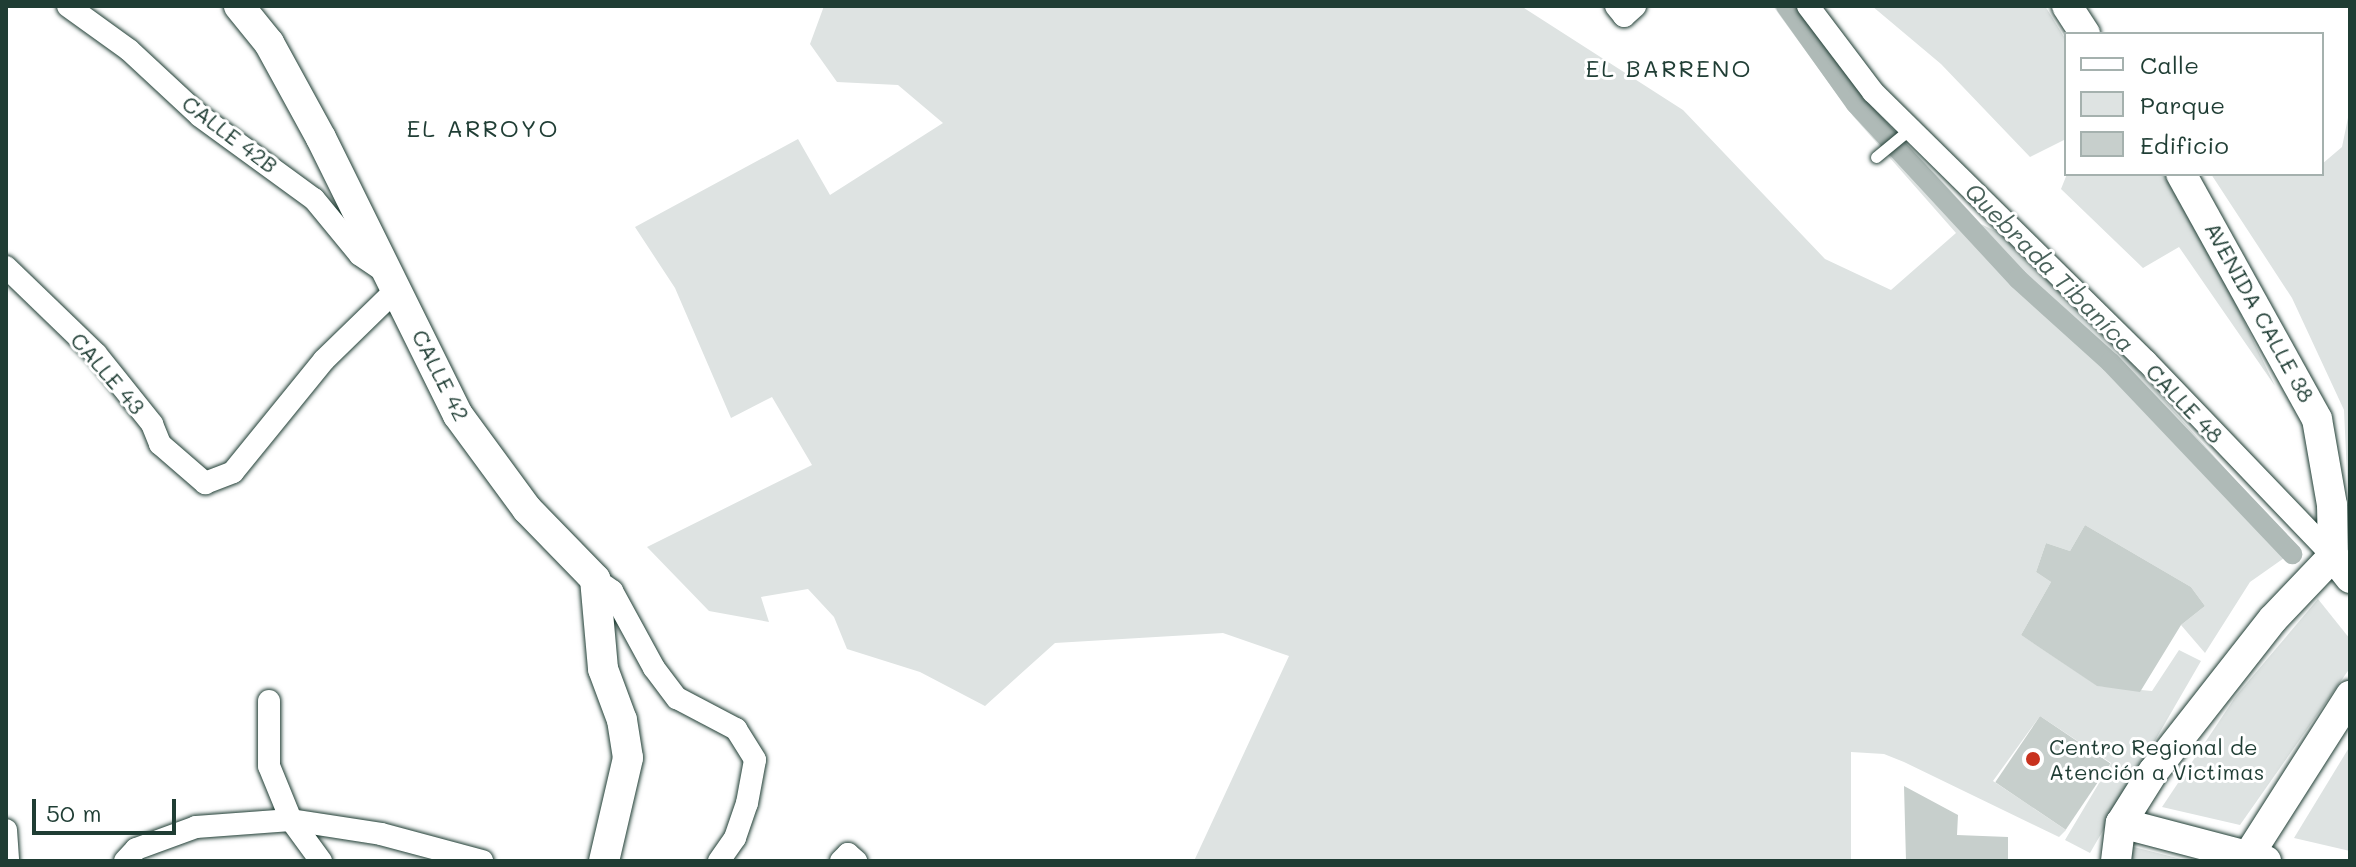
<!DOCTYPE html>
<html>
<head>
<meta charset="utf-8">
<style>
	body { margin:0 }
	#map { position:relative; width:2356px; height:867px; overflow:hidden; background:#fff; font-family:Mali,sans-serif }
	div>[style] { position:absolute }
	.green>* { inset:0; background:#dee3e2 }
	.canal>* { height:20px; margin:-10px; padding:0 10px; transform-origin:10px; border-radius:10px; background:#afbab7 }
	.building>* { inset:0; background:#c7cfcc; transform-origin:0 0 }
	.roads { filter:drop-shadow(0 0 2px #1f3d34) drop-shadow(0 0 2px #1f3d34) }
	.lane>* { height:11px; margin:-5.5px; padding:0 5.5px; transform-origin:5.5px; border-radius:5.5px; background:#fff }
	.street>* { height:22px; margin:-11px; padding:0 11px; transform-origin:11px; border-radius:11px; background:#fff }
	.secondary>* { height:30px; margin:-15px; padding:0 15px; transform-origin:15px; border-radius:15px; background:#fff }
	.dots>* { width:22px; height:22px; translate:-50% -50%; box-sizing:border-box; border:4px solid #fff; border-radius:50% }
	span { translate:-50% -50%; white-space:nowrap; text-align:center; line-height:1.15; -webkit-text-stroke:6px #fff; paint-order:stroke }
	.street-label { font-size:22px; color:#1f3d34 }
	.poi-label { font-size:22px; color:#1f3d34 }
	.left { translate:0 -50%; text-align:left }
	.neighbourhood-label { font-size:24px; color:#1f3d34; letter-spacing:2px }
	.water-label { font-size:24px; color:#4a625b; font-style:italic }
	.frame { position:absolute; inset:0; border:8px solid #1f3d34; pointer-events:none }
	.legend { position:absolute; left:2064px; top:32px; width:260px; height:144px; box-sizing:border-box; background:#fff; border:2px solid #a5b1ae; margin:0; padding:10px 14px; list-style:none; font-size:24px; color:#1f3d34 }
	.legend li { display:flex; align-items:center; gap:16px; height:40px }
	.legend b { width:40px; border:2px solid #a5b1ae }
	.scale { position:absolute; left:32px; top:799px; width:144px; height:36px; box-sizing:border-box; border:4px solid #1f3d34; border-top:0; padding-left:10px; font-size:24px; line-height:28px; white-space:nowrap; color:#1f3d34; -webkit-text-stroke:6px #fff; paint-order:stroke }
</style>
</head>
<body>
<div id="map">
	<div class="green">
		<i style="clip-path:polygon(824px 6px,1521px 6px,1683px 110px,1825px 259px,1891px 290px,1956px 233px,1853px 116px,1773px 6px,1793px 6px,1824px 51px,1981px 224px,2001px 234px,2115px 345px,2297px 549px,2250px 582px,2205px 653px,2181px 625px,2205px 606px,2191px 587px,2085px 525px,2070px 551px,2046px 543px,2036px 572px,2051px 582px,2021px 635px,2098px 686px,2152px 691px,2179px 650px,2201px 661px,2090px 853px,2065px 840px,2111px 763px,2040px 716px,1993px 781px,2066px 830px,2059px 837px,1904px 762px,1884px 754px,1851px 752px,1851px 861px,1194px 861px,1289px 656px,1223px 633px,1055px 643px,985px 706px,920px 672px,847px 649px,834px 617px,808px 589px,761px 597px,769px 622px,709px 611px,647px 547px,812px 465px,772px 397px,731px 418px,675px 288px,635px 227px,798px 139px,830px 195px,943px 123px,898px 85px,837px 82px,810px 44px)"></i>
		<i style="clip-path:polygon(1872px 6px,2045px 6px,2066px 40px,2066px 139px,2030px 157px,1941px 64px)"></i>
		<i style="clip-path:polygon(2350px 108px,2350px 540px,2344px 410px,2292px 298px,2211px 174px,2322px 174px,2322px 164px,2342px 147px)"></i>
		<i style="clip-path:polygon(2067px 174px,2164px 174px,2189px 206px,2275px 386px,2179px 247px,2143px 268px,2061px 189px)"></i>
		<i style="clip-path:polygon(2318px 599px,2350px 639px,2350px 668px,2240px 825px,2162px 807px,2236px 696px)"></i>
		<i style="clip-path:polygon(2350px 746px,2350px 851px,2294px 838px)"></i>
		<i style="clip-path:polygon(2126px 845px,2189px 861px,2127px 861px)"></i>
	</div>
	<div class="canal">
		<i style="left:1786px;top:6px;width:120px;rotate:54.5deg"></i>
		<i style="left:1856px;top:104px;width:238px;rotate:47.2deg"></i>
		<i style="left:2018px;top:279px;width:124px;rotate:42.1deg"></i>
		<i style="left:2110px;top:362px;width:265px;rotate:46.5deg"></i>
	</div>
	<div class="building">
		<i style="clip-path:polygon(2085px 525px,2191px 587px,2205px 606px,2181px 625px,2140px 692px,2097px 686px,2021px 635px,2051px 582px,2036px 572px,2046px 543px,2070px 551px)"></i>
		<i style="left:2040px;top:716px;width:85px;height:80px;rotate:34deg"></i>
		<i style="clip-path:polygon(1904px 786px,1958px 815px,1957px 835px,2008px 837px,2008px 861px,1906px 861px)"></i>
	</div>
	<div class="roads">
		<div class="lane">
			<i style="left:1876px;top:157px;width:44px;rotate:-39.5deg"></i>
		</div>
		<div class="street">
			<i style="left:68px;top:6px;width:75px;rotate:35.8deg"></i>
			<i style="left:129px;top:50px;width:97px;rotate:42.9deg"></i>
			<i style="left:200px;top:116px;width:141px;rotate:36.1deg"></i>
			<i style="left:314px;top:199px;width:72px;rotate:50.6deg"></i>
			<i style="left:360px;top:255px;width:29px;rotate:34deg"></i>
			<i style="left:1616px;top:6px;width:13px;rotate:51deg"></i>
			<i style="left:1624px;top:16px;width:15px;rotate:-42deg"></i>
			<i style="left:1808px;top:6px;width:108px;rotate:52.9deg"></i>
			<i style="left:1873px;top:92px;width:383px;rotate:44.6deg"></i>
			<i style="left:2146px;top:361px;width:270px;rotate:46.2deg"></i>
			<i style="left:6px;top:267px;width:125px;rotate:44deg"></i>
			<i style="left:96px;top:354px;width:90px;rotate:51.3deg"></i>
			<i style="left:152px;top:424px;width:22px;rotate:68deg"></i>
			<i style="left:160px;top:444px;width:60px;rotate:40.9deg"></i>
			<i style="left:205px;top:483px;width:30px;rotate:-21deg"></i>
			<i style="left:233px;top:472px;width:144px;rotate:-50.9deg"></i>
			<i style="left:324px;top:360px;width:99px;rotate:-44.2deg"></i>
			<i style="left:595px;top:579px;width:21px;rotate:35deg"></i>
			<i style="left:612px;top:591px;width:88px;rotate:61.4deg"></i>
			<i style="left:654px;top:668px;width:38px;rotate:53deg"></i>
			<i style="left:677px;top:698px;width:67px;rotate:27.7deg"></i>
			<i style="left:736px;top:729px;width:36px;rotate:58deg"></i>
			<i style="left:755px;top:760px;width:44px;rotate:100.5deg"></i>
			<i style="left:747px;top:803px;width:37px;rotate:109deg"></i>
			<i style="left:735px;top:838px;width:28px;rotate:125deg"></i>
			<i style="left:269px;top:701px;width:65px;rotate:90deg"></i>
			<i style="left:269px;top:766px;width:58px;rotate:67.8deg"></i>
			<i style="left:291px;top:820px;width:51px;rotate:53.8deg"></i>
			<i style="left:6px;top:830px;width:31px;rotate:86deg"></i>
			<i style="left:125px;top:861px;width:16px;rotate:-47deg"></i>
			<i style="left:136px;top:849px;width:64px;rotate:-20.1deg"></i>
			<i style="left:196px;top:827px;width:95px;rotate:-4.2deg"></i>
			<i style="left:291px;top:820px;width:91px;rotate:8.8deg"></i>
			<i style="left:381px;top:834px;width:105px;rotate:15deg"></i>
			<i style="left:841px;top:861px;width:10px;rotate:-45deg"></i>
			<i style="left:848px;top:854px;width:11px;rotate:41deg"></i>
		</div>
		<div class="secondary">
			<i style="left:239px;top:6px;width:48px;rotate:51deg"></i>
			<i style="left:269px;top:43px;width:108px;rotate:61.3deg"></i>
			<i style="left:321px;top:138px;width:309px;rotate:63.7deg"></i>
			<i style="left:458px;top:415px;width:117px;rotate:53.7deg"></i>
			<i style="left:527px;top:509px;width:98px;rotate:45.8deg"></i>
			<i style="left:595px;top:579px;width:90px;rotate:84.9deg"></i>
			<i style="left:603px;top:669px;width:54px;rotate:69.6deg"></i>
			<i style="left:622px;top:720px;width:38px;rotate:81deg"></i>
			<i style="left:628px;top:758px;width:106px;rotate:103.1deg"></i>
			<i style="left:2067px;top:6px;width:33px;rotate:57deg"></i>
			<i style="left:2333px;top:556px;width:28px;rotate:52deg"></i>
			<i style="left:2121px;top:823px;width:150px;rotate:14.7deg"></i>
			<i style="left:2116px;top:861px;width:38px;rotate:-83deg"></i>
			<i style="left:2121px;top:823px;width:60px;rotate:-57.9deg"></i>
			<i style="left:2153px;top:772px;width:194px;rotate:-51.9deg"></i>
			<i style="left:2273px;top:619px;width:87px;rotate:-46.4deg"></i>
			<i style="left:2333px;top:556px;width:51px;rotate:-91.1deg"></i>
			<i style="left:2332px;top:505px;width:87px;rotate:-99.9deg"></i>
			<i style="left:2317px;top:419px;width:280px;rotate:-119deg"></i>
			<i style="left:2245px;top:861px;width:196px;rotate:-57.5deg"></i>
		</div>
	</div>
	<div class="dots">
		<i style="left:2033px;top:759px;background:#c8321e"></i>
	</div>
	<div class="street-label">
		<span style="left:230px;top:134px;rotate:37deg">CALLE 42B</span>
		<span style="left:2260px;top:312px;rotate:61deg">AVENIDA CALLE 38</span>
		<span style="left:108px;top:373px;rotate:49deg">CALLE 43</span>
		<span style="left:441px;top:375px;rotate:63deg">CALLE 42</span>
		<span style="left:2185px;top:403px;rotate:46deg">CALLE 48</span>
	</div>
	<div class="poi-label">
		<span class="left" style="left:2049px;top:759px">Centro Regional de<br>Atención a Victimas</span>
	</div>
	<div class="neighbourhood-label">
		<span style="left:1669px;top:68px">EL BARRENO</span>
		<span style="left:483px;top:128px">EL ARROYO</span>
	</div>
	<div class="water-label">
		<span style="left:2050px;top:267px;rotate:45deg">Quebrada Tibaníca</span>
	</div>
	<div class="frame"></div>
	<ul class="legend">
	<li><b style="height:10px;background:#fff"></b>Calle</li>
	<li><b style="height:22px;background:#dee3e2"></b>Parque</li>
	<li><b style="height:22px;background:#c7cfcc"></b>Edificio</li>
	</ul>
	<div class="scale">50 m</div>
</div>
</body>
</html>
